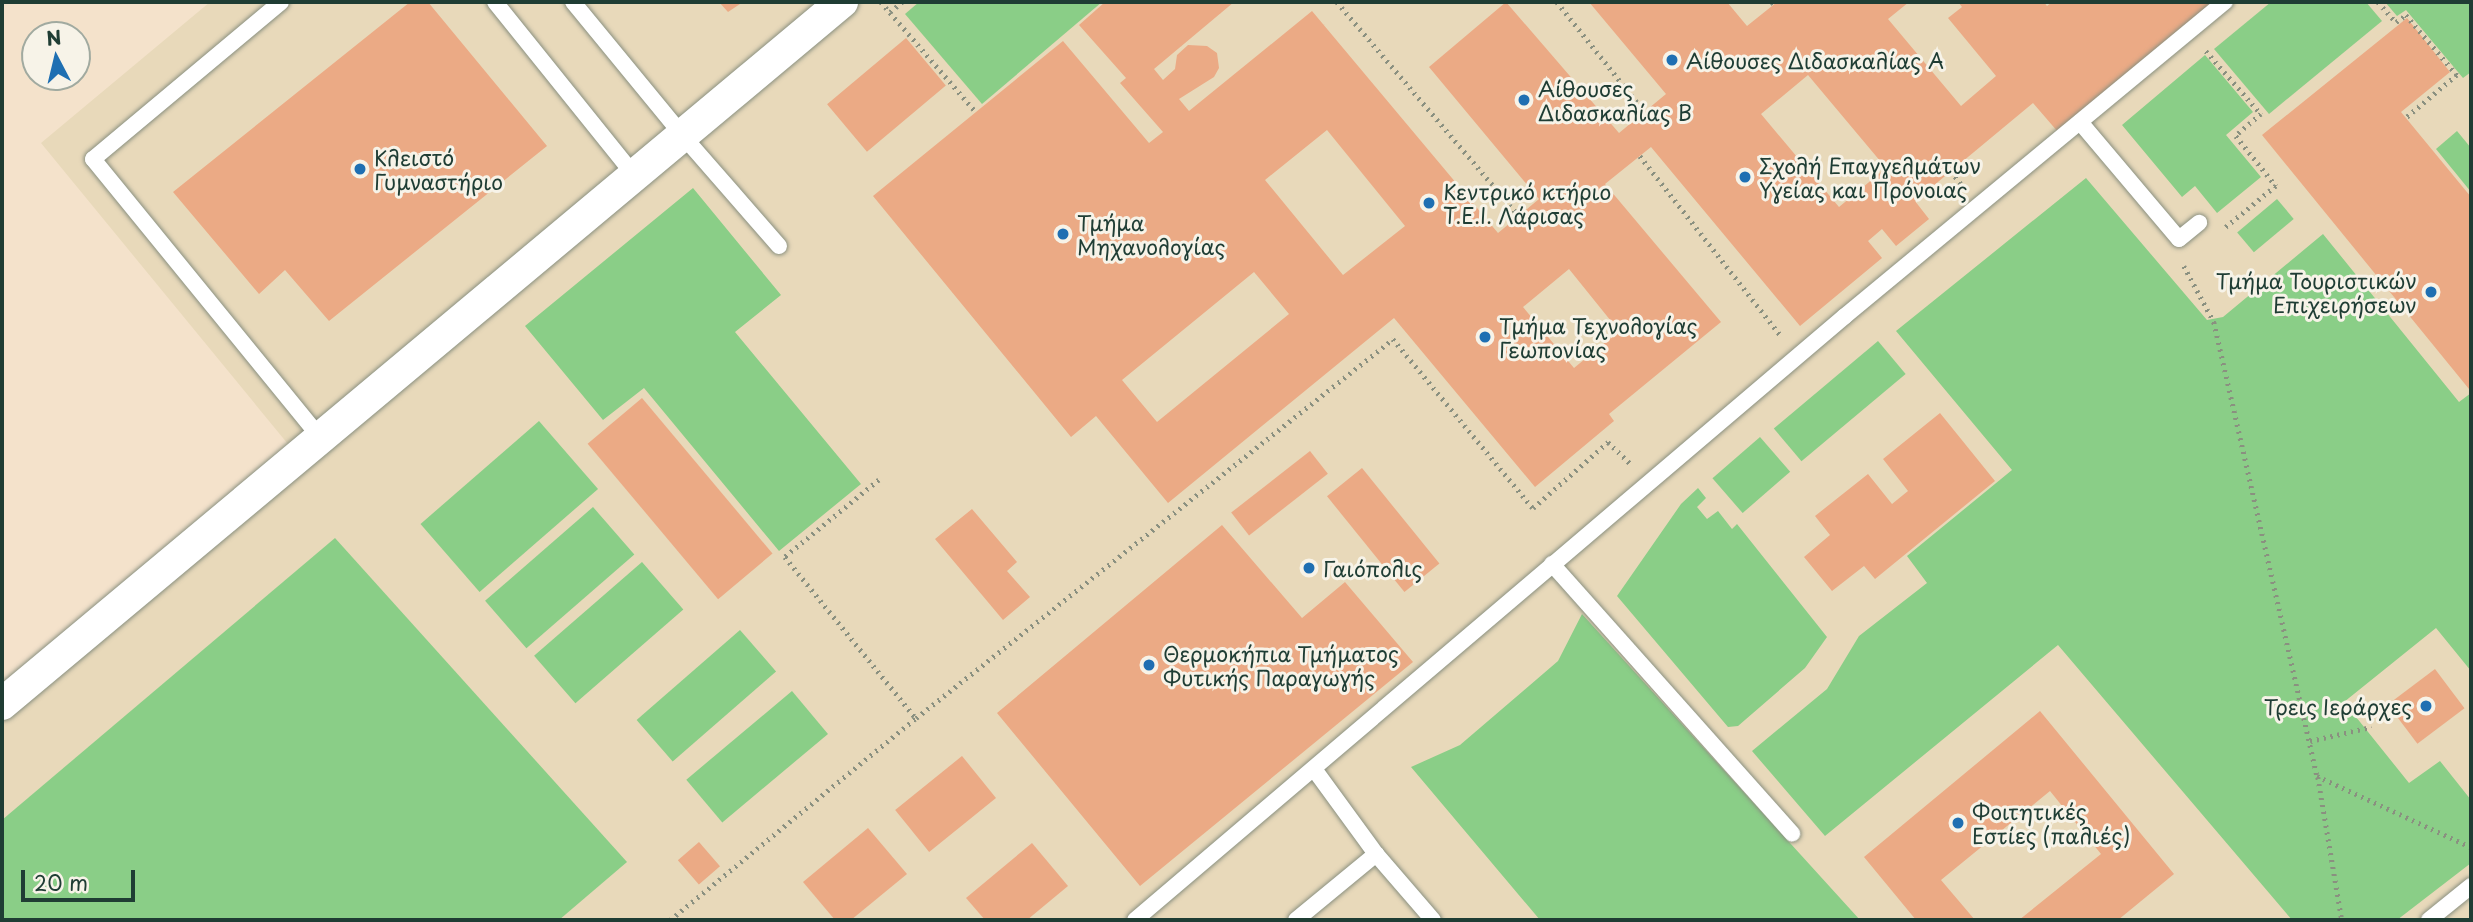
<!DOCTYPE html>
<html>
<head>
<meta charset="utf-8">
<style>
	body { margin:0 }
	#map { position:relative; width:2473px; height:922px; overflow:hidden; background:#f4e2cb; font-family:"Playpen Sans",sans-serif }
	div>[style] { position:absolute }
	.built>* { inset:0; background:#e8d9ba }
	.green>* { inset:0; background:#8ace87; transform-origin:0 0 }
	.building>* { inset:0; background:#ebaa85; transform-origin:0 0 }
	.path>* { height:4.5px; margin-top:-2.25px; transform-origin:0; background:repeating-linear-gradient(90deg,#8a9080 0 2px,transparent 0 7px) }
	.roads { filter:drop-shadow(0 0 2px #8a9080) drop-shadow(0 0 2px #8a9080) }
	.service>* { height:16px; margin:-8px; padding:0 8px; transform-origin:8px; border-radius:8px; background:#fff }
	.minor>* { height:32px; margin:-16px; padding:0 16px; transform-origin:16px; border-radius:16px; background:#fff }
	.dots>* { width:19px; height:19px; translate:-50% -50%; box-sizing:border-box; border:4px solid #f7f3e8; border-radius:50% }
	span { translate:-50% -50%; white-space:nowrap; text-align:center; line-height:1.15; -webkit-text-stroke:6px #f7f3e8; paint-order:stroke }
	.poi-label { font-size:21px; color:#1f3d34 }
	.left { translate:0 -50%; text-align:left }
	.right { translate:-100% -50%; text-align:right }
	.frame { position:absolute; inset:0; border:4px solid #1f3d34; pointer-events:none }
	.north { position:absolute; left:21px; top:21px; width:70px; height:70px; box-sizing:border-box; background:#f7f3e8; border:2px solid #a1aaa0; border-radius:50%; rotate:353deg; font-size:19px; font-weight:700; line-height:28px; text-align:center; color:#1f3d34 }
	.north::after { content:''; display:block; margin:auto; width:24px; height:32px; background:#1f6fb2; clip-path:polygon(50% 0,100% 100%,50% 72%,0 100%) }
	.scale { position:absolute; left:21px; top:870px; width:114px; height:32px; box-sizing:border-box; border:4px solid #1f3d34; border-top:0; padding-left:9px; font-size:21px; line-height:24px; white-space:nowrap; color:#1f3d34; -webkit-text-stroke:5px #f7f3e8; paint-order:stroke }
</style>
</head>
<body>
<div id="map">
	<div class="built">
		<i style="clip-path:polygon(210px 2px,2471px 2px,2471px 920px,2px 920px,2px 686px,292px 449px,41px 143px)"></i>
	</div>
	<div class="green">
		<i style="clip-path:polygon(919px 2px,1102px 2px,982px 104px,905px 14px)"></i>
		<i style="clip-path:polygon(2271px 2px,2366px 2px,2382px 21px,2269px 114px,2214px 49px)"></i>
		<i style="clip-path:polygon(2385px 2px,2471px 2px,2471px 72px,2463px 78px,2406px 10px,2397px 16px)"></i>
		<i style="clip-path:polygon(2205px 55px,2253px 112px,2226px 135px,2261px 177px,2217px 213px,2195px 186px,2182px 197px,2122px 125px)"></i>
		<i style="clip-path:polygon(2457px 131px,2471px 148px,2471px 192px,2436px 149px)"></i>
		<i style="clip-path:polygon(2086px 178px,2207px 320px,2223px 317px,2323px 234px,2459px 402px,2471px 393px,2471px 671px,2436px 628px,2344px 702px,2409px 783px,2440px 761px,2471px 800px,2471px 863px,2397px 920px,2292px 920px,2058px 645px,1825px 836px,1752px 751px,1827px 689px,1859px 636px,1927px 583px,1907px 556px,2012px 470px,1896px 331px)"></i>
		<i style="clip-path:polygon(693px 188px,781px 295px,735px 332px,861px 484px,779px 551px,644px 388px,603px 420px,525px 326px)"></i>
		<i style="left:2277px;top:199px;width:26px;height:52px;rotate:50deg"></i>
		<i style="left:1878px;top:341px;width:43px;height:136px;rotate:50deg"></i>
		<i style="left:539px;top:421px;width:90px;height:157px;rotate:49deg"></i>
		<i style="left:1760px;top:437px;width:46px;height:63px;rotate:49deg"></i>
		<i style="clip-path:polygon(1698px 488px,1706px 498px,1697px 507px,1707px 519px,1718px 511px,1732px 529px,1737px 524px,1827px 637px,1805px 668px,1738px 726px,1728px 727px,1617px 596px,1681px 504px)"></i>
		<i style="left:593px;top:507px;width:63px;height:143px;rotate:49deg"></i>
		<i style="clip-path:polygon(335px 538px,627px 862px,559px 920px,2px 920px,2px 820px)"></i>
		<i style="left:642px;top:562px;width:63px;height:143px;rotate:49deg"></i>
		<i style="clip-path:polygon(1582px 614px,1860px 920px,1540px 920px,1411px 767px,1460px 745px,1558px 661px)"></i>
		<i style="left:740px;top:630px;width:55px;height:137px;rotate:49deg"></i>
		<i style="left:792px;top:691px;width:56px;height:138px;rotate:50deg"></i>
	</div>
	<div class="building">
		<i style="clip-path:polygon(410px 2px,428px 2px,547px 146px,329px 321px,285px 270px,259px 294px,173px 192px)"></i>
		<i style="clip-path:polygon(719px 2px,743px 2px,728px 12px)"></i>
		<i style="clip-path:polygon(evenodd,1105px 2px,1234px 2px,1154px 69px,1163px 80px,1175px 69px,1177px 55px,1188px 45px,1207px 46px,1217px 53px,1219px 68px,1214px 77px,1179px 99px,1189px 111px,1312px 11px,1498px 233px,1539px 199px,1429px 67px,1506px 2px,1619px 133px,1666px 94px,1589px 2px,1727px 2px,1747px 26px,1777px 2px,1909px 2px,1888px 19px,1961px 106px,1996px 76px,1948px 18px,1962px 7px,1958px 2px,2044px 2px,2047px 6px,2052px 2px,2215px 2px,2058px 132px,2033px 103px,1915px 201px,1929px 219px,1896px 246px,1882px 229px,1868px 241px,1882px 258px,1800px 326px,1651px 147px,1605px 184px,1721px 322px,1609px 414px,1614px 421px,1535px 487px,1394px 318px,1168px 503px,1096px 416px,1071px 437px,873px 196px,1063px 41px,1149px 143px,1163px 132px,1120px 83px,1126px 78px,1079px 25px,1105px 2px,1808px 75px,1886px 168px,1839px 207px,1761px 114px,1808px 75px,1105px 2px,1327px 130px,1405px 226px,1343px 275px,1265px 180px,1327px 130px,1105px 2px,1569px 269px,1619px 331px,1574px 368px,1523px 307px,1569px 269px,1105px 2px,1254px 272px,1289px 314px,1157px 422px,1122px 380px,1254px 272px)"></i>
		<i style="clip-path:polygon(2407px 18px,2450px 72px,2401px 112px,2471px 197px,2469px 389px,2262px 135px)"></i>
		<i style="left:906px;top:38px;width:62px;height:103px;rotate:50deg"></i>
		<i style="left:642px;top:398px;width:203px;height:71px;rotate:50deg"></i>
		<i style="clip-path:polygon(1940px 413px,1995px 481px,1875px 579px,1864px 566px,1832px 591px,1804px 557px,1830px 535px,1815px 516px,1868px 474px,1892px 504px,1908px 491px,1883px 459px)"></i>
		<i style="left:1310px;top:451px;width:29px;height:100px;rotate:52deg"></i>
		<i style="left:1362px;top:468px;width:123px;height:45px;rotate:51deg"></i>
		<i style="clip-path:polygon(972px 509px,1017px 562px,1007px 571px,1030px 597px,1003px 620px,935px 539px)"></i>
		<i style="clip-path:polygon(1222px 525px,1302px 618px,1345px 582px,1413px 662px,1140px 886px,997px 713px)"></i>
		<i style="left:2435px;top:669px;width:49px;height:59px;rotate:53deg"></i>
		<i style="clip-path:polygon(2040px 711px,2174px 874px,2118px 920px,2019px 920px,2101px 854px,2050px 791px,1941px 880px,1975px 920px,1916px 920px,1864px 857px)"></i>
		<i style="left:962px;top:756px;width:54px;height:86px;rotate:51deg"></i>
		<i style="clip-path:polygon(868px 828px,907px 874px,851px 920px,835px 920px,803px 882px)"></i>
		<i style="left:699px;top:842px;width:32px;height:28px;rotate:49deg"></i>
		<i style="clip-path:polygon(1032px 843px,1068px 886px,1027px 920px,985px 920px,966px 898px)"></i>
	</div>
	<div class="path">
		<i style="left:881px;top:2px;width:145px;rotate:49.2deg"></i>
		<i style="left:1337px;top:2px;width:280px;rotate:49.6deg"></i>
		<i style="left:1557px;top:2px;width:139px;rotate:51.4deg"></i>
		<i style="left:1772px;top:2px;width:3px;rotate:45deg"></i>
		<i style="left:2378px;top:2px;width:27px;rotate:48deg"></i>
		<i style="left:2396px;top:22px;width:12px;rotate:-35deg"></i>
		<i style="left:2406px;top:15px;width:79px;rotate:49.6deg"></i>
		<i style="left:2457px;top:75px;width:67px;rotate:139.9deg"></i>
		<i style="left:890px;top:12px;width:16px;rotate:-40deg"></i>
		<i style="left:2206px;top:51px;width:84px;rotate:48.9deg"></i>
		<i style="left:2261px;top:114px;width:33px;rotate:139deg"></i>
		<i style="left:2236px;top:136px;width:64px;rotate:51.3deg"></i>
		<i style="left:2276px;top:186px;width:65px;rotate:140.6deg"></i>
		<i style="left:1640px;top:156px;width:230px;rotate:51.9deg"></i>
		<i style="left:1951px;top:171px;width:16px;rotate:52deg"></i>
		<i style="left:2184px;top:266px;width:64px;rotate:61.8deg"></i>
		<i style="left:2214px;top:322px;width:466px;rotate:77.2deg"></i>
		<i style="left:2317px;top:776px;width:170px;rotate:24.8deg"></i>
		<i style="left:879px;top:480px;width:122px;rotate:140.7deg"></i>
		<i style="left:785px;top:557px;width:208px;rotate:50.9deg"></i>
		<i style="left:2310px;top:741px;width:63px;rotate:-12.9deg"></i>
		<i style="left:2318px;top:777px;width:145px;rotate:80.5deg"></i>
		<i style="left:670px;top:920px;width:318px;rotate:-39.4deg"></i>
		<i style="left:916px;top:718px;width:609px;rotate:-38.47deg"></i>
		<i style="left:1393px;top:339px;width:219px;rotate:50.4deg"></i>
		<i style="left:1533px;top:508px;width:100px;rotate:-41.3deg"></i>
		<i style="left:1608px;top:442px;width:32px;rotate:44deg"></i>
	</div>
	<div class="roads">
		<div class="service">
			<i style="left:281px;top:2px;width:245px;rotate:140.1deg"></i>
			<i style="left:93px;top:159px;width:359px;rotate:50.8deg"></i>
			<i style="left:495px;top:2px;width:223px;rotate:51.2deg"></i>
			<i style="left:573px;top:2px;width:173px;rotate:50.6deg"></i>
			<i style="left:683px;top:136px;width:146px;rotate:48.9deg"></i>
			<i style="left:2080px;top:122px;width:153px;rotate:49.8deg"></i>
			<i style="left:2179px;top:239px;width:26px;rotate:-39deg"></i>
			<i style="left:1552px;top:564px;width:361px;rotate:48.3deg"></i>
			<i style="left:1314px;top:769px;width:105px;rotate:53.9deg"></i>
			<i style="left:1376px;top:854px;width:87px;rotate:49.2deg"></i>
			<i style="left:1135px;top:920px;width:932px;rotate:-40.39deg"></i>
			<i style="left:1845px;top:316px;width:493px;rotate:-39.6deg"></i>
			<i style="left:1296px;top:920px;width:104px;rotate:-39.5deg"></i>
			<i style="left:2429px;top:920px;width:54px;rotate:-39deg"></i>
		</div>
		<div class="minor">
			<i style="left:2px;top:704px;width:1095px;rotate:-39.89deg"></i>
		</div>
	</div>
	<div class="dots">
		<i style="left:1672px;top:60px;background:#1f6fb2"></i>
		<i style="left:1524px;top:100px;background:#1f6fb2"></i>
		<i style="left:360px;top:169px;background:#1f6fb2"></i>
		<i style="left:1745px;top:177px;background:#1f6fb2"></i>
		<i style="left:1429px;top:203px;background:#1f6fb2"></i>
		<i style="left:1063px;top:234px;background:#1f6fb2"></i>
		<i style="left:2431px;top:292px;background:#1f6fb2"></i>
		<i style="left:1485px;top:337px;background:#1f6fb2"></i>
		<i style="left:1309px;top:568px;background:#1f6fb2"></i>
		<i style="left:1149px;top:665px;background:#1f6fb2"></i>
		<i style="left:2426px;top:706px;background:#1f6fb2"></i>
		<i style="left:1958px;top:823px;background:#1f6fb2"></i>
	</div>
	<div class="poi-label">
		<span class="left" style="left:1686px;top:60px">Αίθουσες Διδασκαλίας Α</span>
		<span class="left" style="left:1538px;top:100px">Αίθουσες<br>Διδασκαλίας Β</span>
		<span class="left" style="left:374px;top:169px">Κλειστό<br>Γυμναστήριο</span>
		<span class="left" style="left:1759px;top:177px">Σχολή Επαγγελμάτων<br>Υγείας και Πρόνοιας</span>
		<span class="left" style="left:1443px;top:203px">Κεντρικό κτήριο<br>Τ.Ε.Ι. Λάρισας</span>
		<span class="left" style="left:1077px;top:234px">Τμήμα<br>Μηχανολογίας</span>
		<span class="right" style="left:2417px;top:292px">Τμήμα Τουριστικών<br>Επιχειρήσεων</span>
		<span class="left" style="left:1499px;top:337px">Τμήμα Τεχνολογίας<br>Γεωπονίας</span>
		<span class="left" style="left:1323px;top:568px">Γαιόπολις</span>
		<span class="left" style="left:1163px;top:665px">Θερμοκήπια Τμήματος<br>Φυτικής Παραγωγής</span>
		<span class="right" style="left:2412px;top:706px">Τρεις Ιεράρχες</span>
		<span class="left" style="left:1972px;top:823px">Φοιτητικές<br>Εστίες (παλιές)</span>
	</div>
	<div class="frame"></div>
	<div class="north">N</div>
	<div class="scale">20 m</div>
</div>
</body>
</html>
